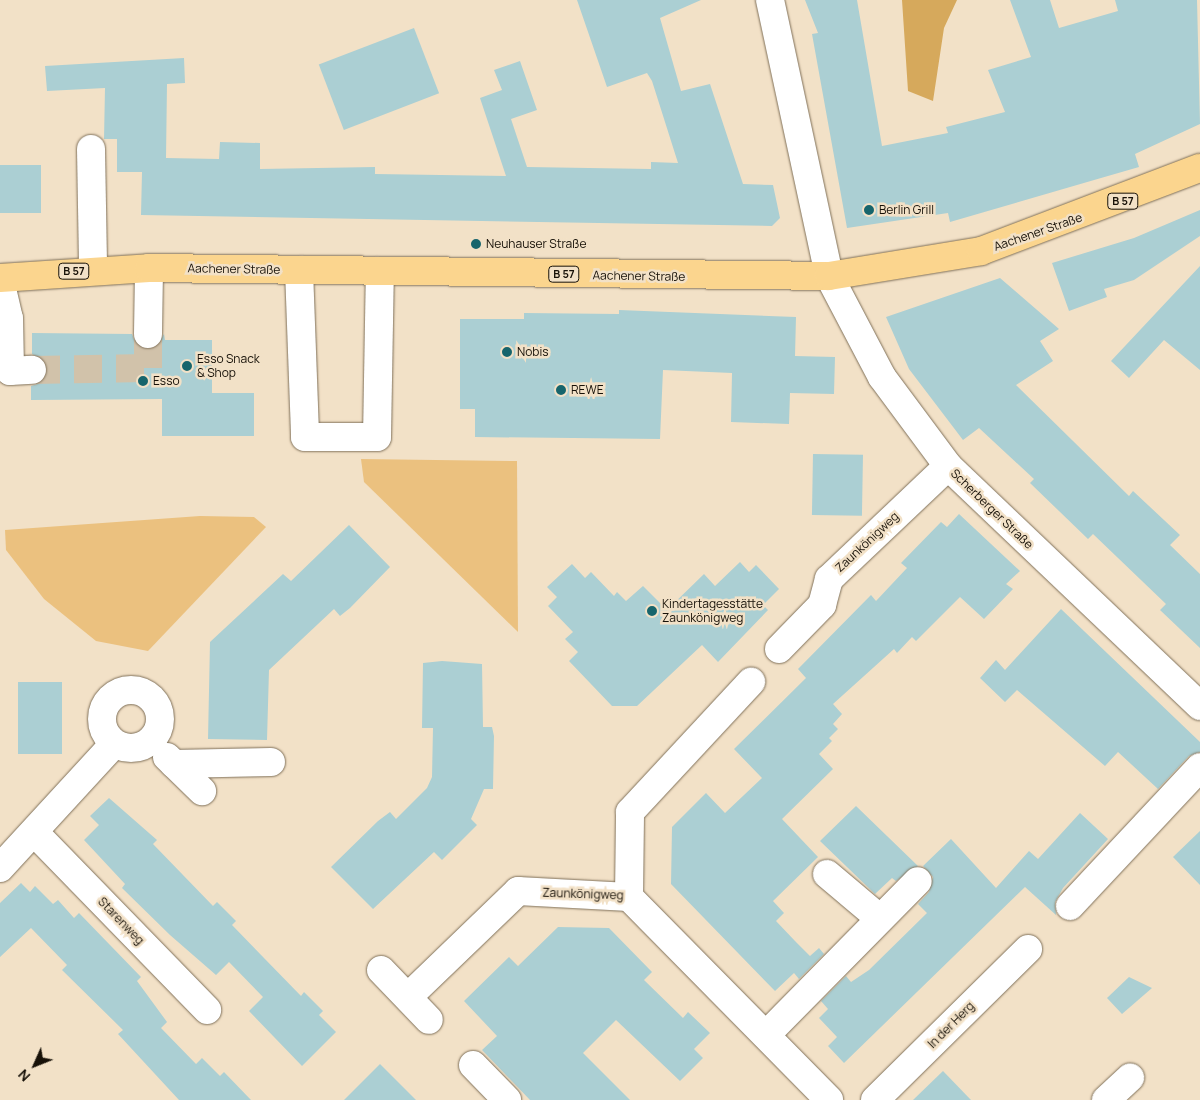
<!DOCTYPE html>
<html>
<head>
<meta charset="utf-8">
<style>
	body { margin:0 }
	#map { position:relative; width:1200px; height:1100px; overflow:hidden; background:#f2e1c7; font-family:Manrope,sans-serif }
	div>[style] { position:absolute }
	.green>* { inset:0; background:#ebc17f }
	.forest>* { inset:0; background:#d6a95c }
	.building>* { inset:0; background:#abcfd3; transform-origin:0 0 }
	.minor-tunnel>* { height:28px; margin-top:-14px; transform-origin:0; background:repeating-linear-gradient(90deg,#d1c2aa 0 28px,transparent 0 42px) }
	.roads { filter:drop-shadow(0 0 1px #80715a) drop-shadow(0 0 1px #80715a) }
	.minor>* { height:28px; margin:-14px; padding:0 14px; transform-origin:14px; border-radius:14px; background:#fff }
	.minor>.ring { margin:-14px; padding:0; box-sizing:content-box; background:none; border:28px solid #fff; border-radius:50% }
	.major>* { height:28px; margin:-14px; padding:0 14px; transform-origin:14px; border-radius:14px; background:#fbd58e }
	.dots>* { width:14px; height:14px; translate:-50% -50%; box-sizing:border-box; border:2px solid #f2e1c7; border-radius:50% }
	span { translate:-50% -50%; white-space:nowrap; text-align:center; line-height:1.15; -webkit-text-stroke:5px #f2e1c7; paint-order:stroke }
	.shield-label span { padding:1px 4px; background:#f2e1c7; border:1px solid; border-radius:4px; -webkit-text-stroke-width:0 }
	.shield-label { font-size:11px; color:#171108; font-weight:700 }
	.poi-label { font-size:12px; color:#171108 }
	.left { translate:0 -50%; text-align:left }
	.street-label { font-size:12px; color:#171108 }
	.north { position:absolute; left:10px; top:1040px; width:50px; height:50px; -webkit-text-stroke:4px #f2e1c7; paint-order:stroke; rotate:226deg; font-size:14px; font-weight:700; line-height:20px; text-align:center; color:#171108 }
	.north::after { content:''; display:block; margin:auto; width:18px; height:22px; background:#171108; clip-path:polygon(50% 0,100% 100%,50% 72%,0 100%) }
</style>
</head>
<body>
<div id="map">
	<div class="green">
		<i style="clip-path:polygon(361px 459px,517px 461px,518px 632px,364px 482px)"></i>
		<i style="clip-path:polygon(200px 516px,254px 517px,266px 527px,148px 651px,96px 641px,44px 599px,6px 550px,5px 530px)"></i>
	</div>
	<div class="forest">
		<i style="clip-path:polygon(902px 0,957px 0,944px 28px,933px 101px,908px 91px)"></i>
	</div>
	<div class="building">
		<i style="clip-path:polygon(577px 0,701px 0,660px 18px,681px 91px,710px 84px,743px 184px,773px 185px,780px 218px,772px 226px,141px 215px,142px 172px,117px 172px,117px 139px,104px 139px,105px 88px,47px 91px,45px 66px,184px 58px,185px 83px,167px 84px,166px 158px,219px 159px,220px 142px,260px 143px,260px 169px,375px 167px,375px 174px,506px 176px,480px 98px,502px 90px,494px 70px,520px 61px,537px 110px,511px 119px,527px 167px,651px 169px,651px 162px,678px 163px,652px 81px,647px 73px,607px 87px)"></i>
		<i style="clip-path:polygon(805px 0,857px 0,882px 146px,948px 133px,946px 127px,1005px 112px,988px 70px,1031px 57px,1010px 0,1050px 0,1059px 28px,1118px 11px,1115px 0,1197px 0,1200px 124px,1135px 154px,1139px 167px,1101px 178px,950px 222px,948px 213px,847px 228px,812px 34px,818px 33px)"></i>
		<i style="left:414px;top:28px;width:70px;height:102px;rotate:69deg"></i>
		<i style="left:0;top:165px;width:41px;height:48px"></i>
		<i style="clip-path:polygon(1200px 210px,1200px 236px,1134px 280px,1104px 289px,1107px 297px,1069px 311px,1052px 263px,1134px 238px)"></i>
		<i style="clip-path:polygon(1200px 266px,1200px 370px,1164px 340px,1129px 378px,1111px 361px)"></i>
		<i style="clip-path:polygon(1000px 278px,1059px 329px,1040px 341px,1053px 361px,1016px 385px,1129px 496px,1133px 491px,1180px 535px,1170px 545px,1200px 574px,1200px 648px,1160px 610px,1166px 604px,1093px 534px,1088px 539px,1030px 483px,1034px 479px,979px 428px,963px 440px,909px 369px,886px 317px)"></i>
		<i style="clip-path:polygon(619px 310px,796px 317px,795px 356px,835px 357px,834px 394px,790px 393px,789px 424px,731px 422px,732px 373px,663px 370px,660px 439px,475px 437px,475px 409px,460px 409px,460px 319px,524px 319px,524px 313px,619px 314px)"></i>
		<i style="clip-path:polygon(32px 333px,132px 334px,135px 342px,147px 350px,156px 347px,164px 334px,165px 340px,212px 340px,212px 393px,254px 393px,254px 436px,162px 436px,162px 399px,31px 400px,31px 386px,41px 383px,48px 370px,45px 361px,32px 354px)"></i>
		<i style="left:813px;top:454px;width:50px;height:61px;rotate:1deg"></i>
		<i style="clip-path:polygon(959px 514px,1020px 571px,1006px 584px,1013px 589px,984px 619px,960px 597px,916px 641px,912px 637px,897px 653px,894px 649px,833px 704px,842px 714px,833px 724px,838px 729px,829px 738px,832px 741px,819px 754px,833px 769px,782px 819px,818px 857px,773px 901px,784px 913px,776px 921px,795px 941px,810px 956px,819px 948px,824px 954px,799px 979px,794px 973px,775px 991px,671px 884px,672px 827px,706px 793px,725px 813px,762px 778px,734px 749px,806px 678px,798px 669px,871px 595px,876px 601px,907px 568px,901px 563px,941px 522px,947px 527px)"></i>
		<i style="clip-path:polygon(349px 525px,390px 567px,350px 608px,340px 616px,334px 609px,269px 670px,267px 740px,208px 739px,210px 642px,283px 574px,291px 581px)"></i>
		<i style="clip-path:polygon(740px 562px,749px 572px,756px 565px,779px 589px,763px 605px,768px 610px,718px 662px,702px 645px,637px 706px,612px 706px,569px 661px,578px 652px,565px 639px,573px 632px,548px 606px,557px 597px,547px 587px,572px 564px,585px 578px,591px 572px,614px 596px,617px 592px,626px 601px,643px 586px,667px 610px,704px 574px,715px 586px)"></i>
		<i style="clip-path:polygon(1061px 609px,1200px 742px,1200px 752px,1189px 756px,1158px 789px,1118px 752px,1105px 766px,1017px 690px,1005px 702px,980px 678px,996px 660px,1005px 670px)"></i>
		<i style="clip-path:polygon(442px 661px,482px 664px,483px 727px,492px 727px,494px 736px,493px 789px,484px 789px,471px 819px,477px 825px,442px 860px,434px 852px,373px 909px,331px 867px,378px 821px,390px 812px,396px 819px,427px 788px,432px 777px,433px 728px,422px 728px,423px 663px)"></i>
		<i style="left:18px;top:682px;width:44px;height:72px"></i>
		<i style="clip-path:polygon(109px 798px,157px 840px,153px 844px,213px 906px,217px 902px,236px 921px,232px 925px,301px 996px,304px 992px,323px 1011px,319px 1015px,336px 1032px,302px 1066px,249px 1011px,263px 997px,229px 962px,216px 975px,170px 935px,122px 888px,125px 884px,84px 840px,99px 825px,90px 816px)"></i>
		<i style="clip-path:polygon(856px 806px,918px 866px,896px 881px,892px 878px,875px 894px,820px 841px)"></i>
		<i style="clip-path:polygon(1080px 813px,1108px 839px,1063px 888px,1055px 902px,1056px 915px,1025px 887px,844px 1063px,828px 1046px,837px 1037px,819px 1018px,828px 1009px,821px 1001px,846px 976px,851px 982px,869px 970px,927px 913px,918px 904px,929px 892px,933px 877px,923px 866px,951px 839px,996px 888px,1029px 851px,1038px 859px)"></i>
		<i style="clip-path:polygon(1200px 831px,1200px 885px,1173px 857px)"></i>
		<i style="clip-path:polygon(21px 883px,30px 892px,35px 886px,53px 904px,58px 900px,74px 918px,79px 913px,141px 977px,137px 981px,167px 1022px,161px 1028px,196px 1064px,202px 1058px,220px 1076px,224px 1072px,251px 1100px,179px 1100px,118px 1034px,123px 1030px,62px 970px,67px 965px,31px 928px,0 957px,0 903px)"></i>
		<i style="clip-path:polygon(558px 927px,609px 928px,652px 972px,644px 980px,683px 1018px,688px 1012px,710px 1033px,694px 1049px,703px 1058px,680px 1081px,616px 1020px,583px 1053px,630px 1100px,530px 1100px,482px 1050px,497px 1036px,464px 1001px,509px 957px,518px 966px)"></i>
		<i style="clip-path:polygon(1129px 977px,1152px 988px,1122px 1014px,1107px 998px)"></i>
		<i style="clip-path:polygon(380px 1064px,416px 1100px,344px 1100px)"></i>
		<i style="clip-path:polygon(943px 1071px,971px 1100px,913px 1100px)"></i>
	</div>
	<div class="minor-tunnel">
		<i style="left:32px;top:370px;width:116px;rotate:-1deg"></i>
		<i style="left:148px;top:368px;width:34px;rotate:-90deg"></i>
	</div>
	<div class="roads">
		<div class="minor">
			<i style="left:770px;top:0;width:282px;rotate:77.9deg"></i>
			<i style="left:829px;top:276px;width:114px;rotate:62.3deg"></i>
			<i style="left:882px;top:377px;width:111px;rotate:53.4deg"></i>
			<i style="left:948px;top:466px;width:348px;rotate:43.6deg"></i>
			<i style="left:91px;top:149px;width:120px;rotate:89deg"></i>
			<i style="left:299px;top:270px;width:167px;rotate:87.9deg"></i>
			<i style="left:305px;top:437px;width:72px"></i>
			<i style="left:377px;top:437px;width:166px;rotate:-89deg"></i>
			<i style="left:0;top:280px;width:39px;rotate:77deg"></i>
			<i style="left:9px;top:318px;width:53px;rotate:88.9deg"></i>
			<i style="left:10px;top:371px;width:22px;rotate:-3deg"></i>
			<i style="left:148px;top:334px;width:66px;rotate:-89.1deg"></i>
			<i style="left:779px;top:649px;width:62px;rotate:-45.7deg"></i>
			<i style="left:822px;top:605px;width:27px;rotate:-75deg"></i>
			<i style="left:829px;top:579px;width:164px;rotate:-43.5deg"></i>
			<i class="ring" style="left:102px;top:690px;width:30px;height:30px"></i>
			<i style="left:167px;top:757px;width:49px;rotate:44.2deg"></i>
			<i style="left:174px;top:764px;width:97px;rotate:-1.2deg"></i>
			<i style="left:35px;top:833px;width:247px;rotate:45.8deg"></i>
			<i style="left:0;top:868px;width:168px;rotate:-47.4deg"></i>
			<i style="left:827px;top:874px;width:67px;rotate:40.1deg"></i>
			<i style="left:629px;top:897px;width:285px;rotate:45.4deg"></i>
			<i style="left:1070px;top:906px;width:190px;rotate:-46.9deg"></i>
			<i style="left:381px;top:970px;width:69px;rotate:46.2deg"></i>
			<i style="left:408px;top:997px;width:153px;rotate:-43.9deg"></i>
			<i style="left:518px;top:891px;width:111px;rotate:3.1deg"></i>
			<i style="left:629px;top:897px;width:85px;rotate:-89.3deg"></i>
			<i style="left:630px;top:812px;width:178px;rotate:-47.1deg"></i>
			<i style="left:766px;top:1035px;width:216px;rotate:-45.4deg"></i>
			<i style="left:473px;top:1065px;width:49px;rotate:45.8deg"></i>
			<i style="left:875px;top:1100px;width:215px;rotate:-44.6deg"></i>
			<i style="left:1106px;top:1100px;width:33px;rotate:-43deg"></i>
		</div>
		<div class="major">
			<i style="left:0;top:278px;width:149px;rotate:-3.8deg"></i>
			<i style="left:149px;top:268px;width:680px;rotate:0.67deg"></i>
			<i style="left:829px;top:276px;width:154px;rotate:-9.3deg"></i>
			<i style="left:981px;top:251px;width:234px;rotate:-20.8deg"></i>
		</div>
	</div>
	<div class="dots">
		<i style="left:869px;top:210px;background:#17656c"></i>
		<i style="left:476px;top:244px;background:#17656c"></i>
		<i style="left:507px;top:352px;background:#17656c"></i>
		<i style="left:187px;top:366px;background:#17656c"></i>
		<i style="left:143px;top:381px;background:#17656c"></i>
		<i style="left:561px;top:390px;background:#17656c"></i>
		<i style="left:652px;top:611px;background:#17656c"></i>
	</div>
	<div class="shield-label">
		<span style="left:1123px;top:201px">B 57</span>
		<span style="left:74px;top:271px">B 57</span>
		<span style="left:564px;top:274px">B 57</span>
	</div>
	<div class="poi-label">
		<span class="left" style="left:879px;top:210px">Berlin Grill</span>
		<span class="left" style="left:486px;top:244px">Neuhauser Straße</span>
		<span class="left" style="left:517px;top:352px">Nobis</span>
		<span class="left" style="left:197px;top:366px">Esso Snack<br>&amp; Shop</span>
		<span class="left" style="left:153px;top:381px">Esso</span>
		<span class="left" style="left:571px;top:390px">REWE</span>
		<span class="left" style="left:662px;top:611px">Kindertagesstätte<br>Zaunkönigweg</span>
	</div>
	<div class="street-label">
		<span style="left:1038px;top:232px;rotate:-19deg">Aachener Straße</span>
		<span style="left:234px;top:269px;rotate:1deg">Aachener Straße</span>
		<span style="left:639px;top:276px;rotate:1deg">Aachener Straße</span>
		<span style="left:992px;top:509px;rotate:44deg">Scherberger Straße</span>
		<span style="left:867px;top:542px;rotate:-43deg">Zaunkönigweg</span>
		<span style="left:583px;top:894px;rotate:2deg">Zaunkönigweg</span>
		<span style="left:121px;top:921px;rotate:46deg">Starenweg</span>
		<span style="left:951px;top:1025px;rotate:-45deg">In der Herg</span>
	</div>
	<div class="north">N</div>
</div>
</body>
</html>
